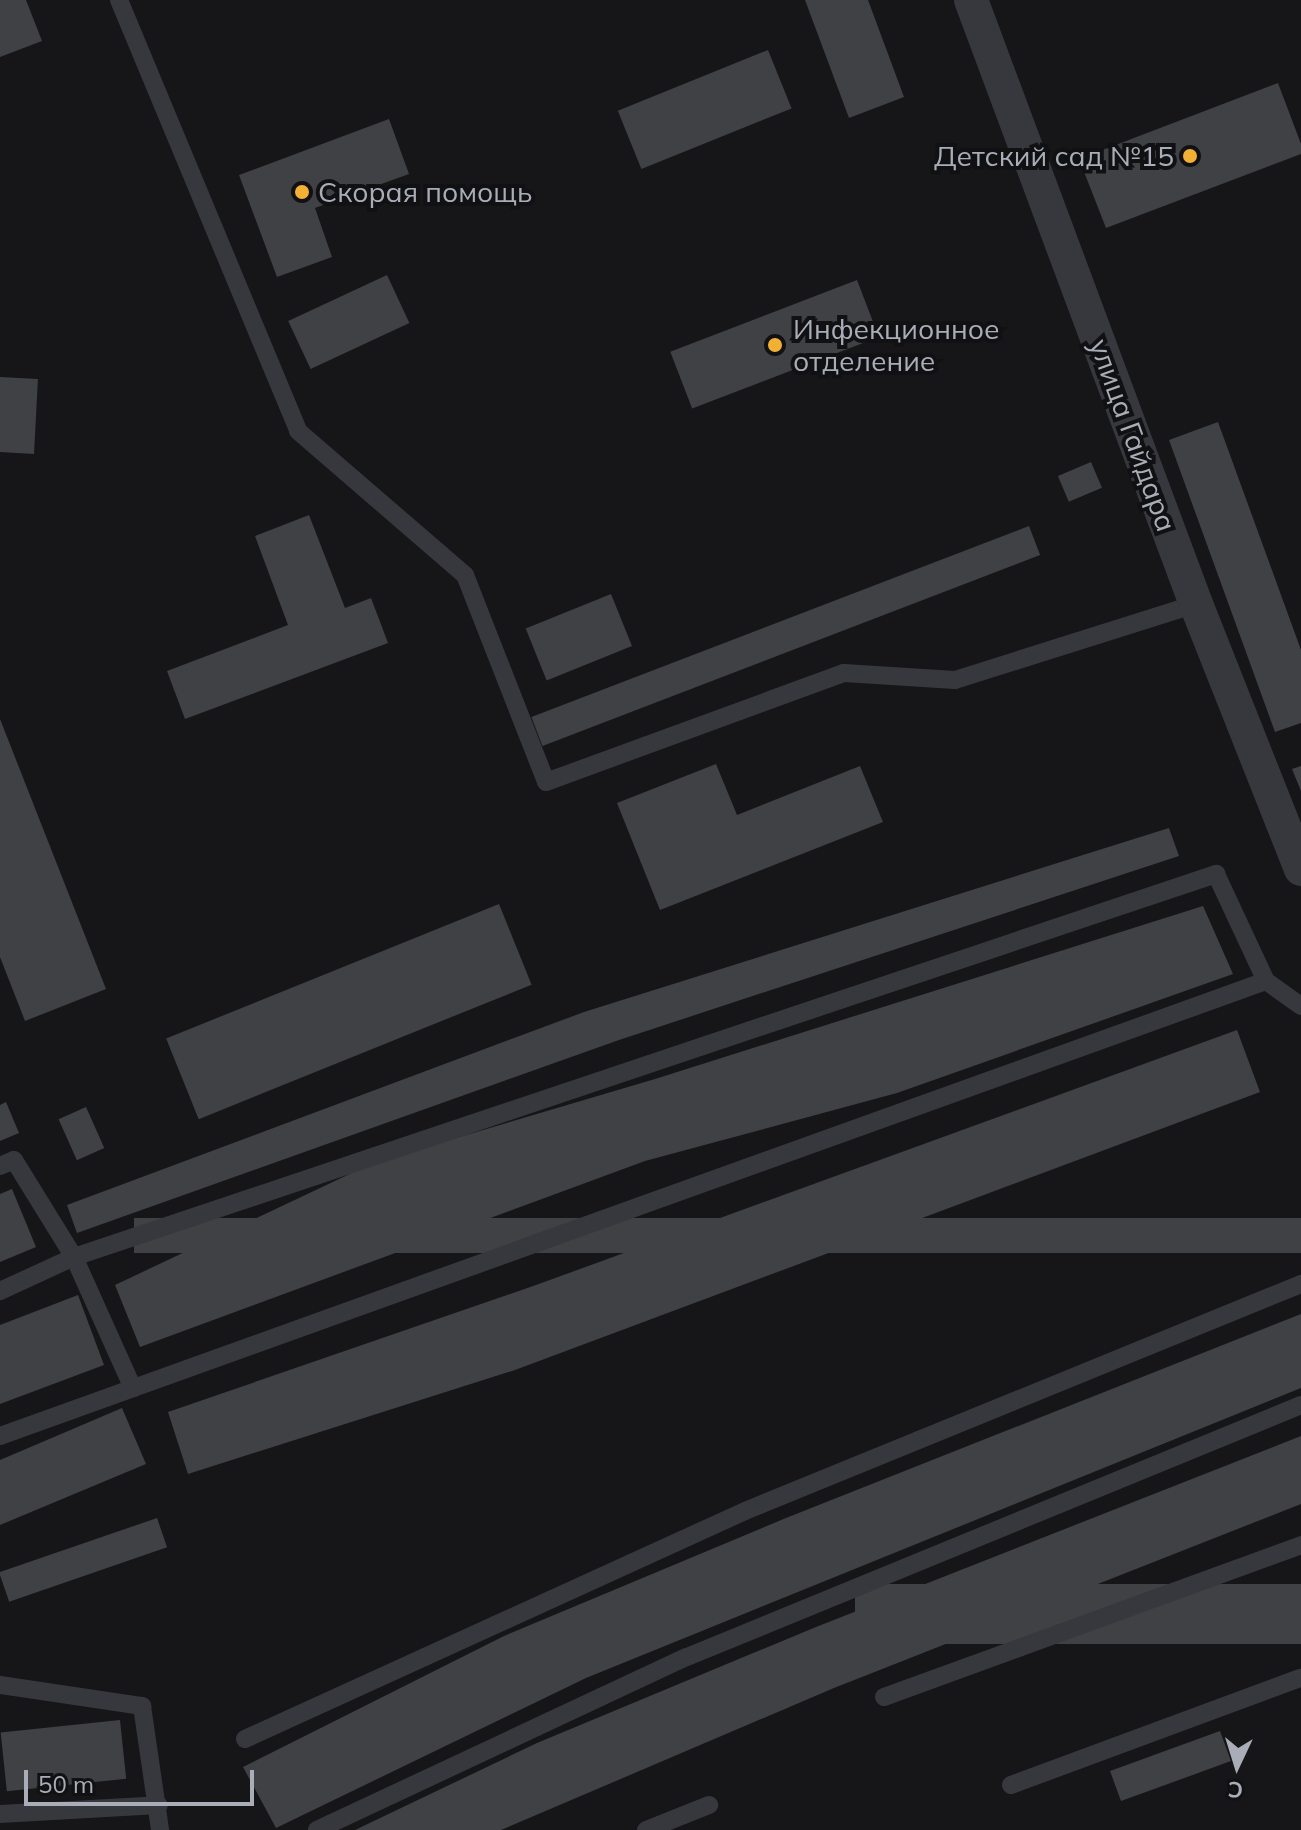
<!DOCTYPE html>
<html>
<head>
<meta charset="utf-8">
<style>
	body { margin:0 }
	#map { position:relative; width:1301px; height:1830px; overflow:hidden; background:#161618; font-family:Mulish,sans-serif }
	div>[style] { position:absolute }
	.building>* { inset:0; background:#404145; transform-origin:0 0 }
	.service>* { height:18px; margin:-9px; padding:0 9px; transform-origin:9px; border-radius:9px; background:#37383d }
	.minor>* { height:34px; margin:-17px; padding:0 17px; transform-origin:17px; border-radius:17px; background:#37383d }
	.dots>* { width:22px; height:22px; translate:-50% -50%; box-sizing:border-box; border:4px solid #111113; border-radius:50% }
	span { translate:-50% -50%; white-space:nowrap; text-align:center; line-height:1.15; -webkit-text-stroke:8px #111113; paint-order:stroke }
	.poi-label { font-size:28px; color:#a8adb8 }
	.right { translate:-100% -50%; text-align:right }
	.left { translate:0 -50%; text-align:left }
	.street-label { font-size:28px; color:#a8adb8 }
	.north { position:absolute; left:1197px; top:1726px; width:80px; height:80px; -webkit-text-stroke:6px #111113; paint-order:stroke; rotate:184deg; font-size:22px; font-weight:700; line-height:32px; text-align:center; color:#a8adb8 }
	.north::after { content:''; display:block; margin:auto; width:28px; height:36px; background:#a8adb8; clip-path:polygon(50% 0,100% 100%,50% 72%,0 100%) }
	.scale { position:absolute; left:24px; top:1770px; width:230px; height:36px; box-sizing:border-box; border:4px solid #a8adb8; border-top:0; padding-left:10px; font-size:24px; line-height:28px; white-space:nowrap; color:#a8adb8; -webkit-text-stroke:6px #111113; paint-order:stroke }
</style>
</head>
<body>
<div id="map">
	<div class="building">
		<i style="clip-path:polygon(0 0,26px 0,42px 41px,0 57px)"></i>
		<i style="clip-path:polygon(805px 0,868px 0,904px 97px,849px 118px)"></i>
		<i style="left:768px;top:50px;width:63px;height:162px;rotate:68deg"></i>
		<i style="clip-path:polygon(1278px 83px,1301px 144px,1301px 154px,1106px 228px,1079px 159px)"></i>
		<i style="clip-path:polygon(389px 119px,409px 174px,315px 208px,332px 257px,277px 277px,239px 175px)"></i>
		<i style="left:387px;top:275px;width:53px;height:109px;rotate:65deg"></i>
		<i style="left:857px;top:280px;width:61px;height:200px;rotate:69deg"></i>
		<i style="left:0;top:377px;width:38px;height:75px;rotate:3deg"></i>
		<i style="clip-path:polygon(1218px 422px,1301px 650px,1301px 723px,1275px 732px,1169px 440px)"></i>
		<i style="left:1091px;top:462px;width:28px;height:36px;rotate:67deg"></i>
		<i style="clip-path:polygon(309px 515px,345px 608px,371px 598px,388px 643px,185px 719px,167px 671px,288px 625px,255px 536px)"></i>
		<i style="left:1029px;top:526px;width:31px;height:533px;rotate:69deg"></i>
		<i style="left:611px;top:594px;width:56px;height:92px;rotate:68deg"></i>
		<i style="clip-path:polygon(0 719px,106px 989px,25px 1021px,0 957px)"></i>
		<i style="clip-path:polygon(716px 764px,737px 815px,860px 766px,883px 822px,660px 910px,617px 803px)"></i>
		<i style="clip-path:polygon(1301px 766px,1301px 791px,1292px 769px)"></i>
		<i style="clip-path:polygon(1169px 828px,1179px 856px,619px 1040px,77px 1233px,67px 1205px,584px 1012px)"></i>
		<i style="left:499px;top:904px;width:87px;height:359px;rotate:68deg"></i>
		<i style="clip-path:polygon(1203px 906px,1233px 974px,897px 1093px,645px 1161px,140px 1347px,115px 1285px,375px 1162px,655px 1079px)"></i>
		<i style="clip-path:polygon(1237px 1030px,1260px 1092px,515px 1370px,188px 1474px,168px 1412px,536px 1285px)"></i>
		<i style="clip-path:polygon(6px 1102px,19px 1133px,0 1141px,0 1105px)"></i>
		<i style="left:86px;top:1107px;width:45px;height:30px;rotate:66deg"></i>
		<i style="clip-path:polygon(12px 1189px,36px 1247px,0 1262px,0 1194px)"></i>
		<i style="left:1301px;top:1218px;width:35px;height:1167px;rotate:90deg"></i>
		<i style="clip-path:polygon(78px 1295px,104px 1365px,0 1404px,0 1325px)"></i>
		<i style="clip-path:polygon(1301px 1314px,1301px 1388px,586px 1678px,276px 1828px,243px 1767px,504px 1636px,786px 1518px)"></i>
		<i style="clip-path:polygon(122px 1408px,146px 1464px,0 1525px,0 1460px)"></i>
		<i style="clip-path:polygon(1301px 1436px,1301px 1504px,834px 1688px,501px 1830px,355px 1830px,537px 1743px,816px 1627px)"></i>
		<i style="left:157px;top:1518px;width:31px;height:167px;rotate:71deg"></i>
		<i style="left:1301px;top:1584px;width:60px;height:446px;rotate:90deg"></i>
		<i style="left:120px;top:1720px;width:59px;height:120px;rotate:84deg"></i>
		<i style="left:1220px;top:1731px;width:32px;height:117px;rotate:70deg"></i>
	</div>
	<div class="service">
		<i style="left:119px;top:0;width:467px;rotate:67.4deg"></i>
		<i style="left:298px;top:431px;width:221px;rotate:40.8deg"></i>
		<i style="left:465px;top:575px;width:222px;rotate:68.6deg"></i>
		<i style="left:546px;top:782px;width:317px;rotate:-20.1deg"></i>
		<i style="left:844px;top:673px;width:111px;rotate:3.6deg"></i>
		<i style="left:955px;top:680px;width:253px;rotate:-17.5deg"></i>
		<i style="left:0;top:1166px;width:15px;rotate:-23deg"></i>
		<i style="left:14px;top:1160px;width:114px;rotate:58.3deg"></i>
		<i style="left:74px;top:1257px;width:144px;rotate:65.8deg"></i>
		<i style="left:0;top:1291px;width:81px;rotate:-24.7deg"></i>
		<i style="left:74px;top:1257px;width:1205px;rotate:-18.54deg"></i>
		<i style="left:1216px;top:874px;width:118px;rotate:65deg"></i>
		<i style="left:1266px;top:981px;width:43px;rotate:35.5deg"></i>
		<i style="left:0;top:1436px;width:1345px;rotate:-19.77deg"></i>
		<i style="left:0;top:1685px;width:144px;rotate:8.4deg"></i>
		<i style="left:142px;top:1706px;width:125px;rotate:81.7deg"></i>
		<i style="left:884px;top:1697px;width:444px;rotate:-20deg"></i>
		<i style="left:245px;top:1739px;width:550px;rotate:-24.51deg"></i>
		<i style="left:745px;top:1511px;width:601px;rotate:-22.21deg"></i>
		<i style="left:1011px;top:1785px;width:309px;rotate:-20.3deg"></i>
		<i style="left:0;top:1814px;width:159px;rotate:-3.2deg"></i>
		<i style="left:317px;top:1830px;width:408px;rotate:-25.1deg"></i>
		<i style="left:687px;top:1657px;width:664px;rotate:-22.31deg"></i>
		<i style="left:646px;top:1830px;width:68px;rotate:-21.6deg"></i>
	</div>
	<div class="minor">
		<i style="left:971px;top:0;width:645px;rotate:69.57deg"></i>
		<i style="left:1196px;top:604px;width:285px;rotate:68.4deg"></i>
	</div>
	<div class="dots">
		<i style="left:1190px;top:156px;background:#f2b134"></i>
		<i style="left:302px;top:192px;background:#f2b134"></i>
		<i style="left:775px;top:345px;background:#f2b134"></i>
	</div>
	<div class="poi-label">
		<span class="right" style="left:1174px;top:156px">Детский сад №15</span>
		<span class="left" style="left:318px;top:192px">Скорая помощь</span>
		<span class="left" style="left:793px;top:345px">Инфекционное<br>отделение</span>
	</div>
	<div class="street-label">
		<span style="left:1133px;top:435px;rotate:70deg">улица Гайдара</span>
	</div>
	<div class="north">С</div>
	<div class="scale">50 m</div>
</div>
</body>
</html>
